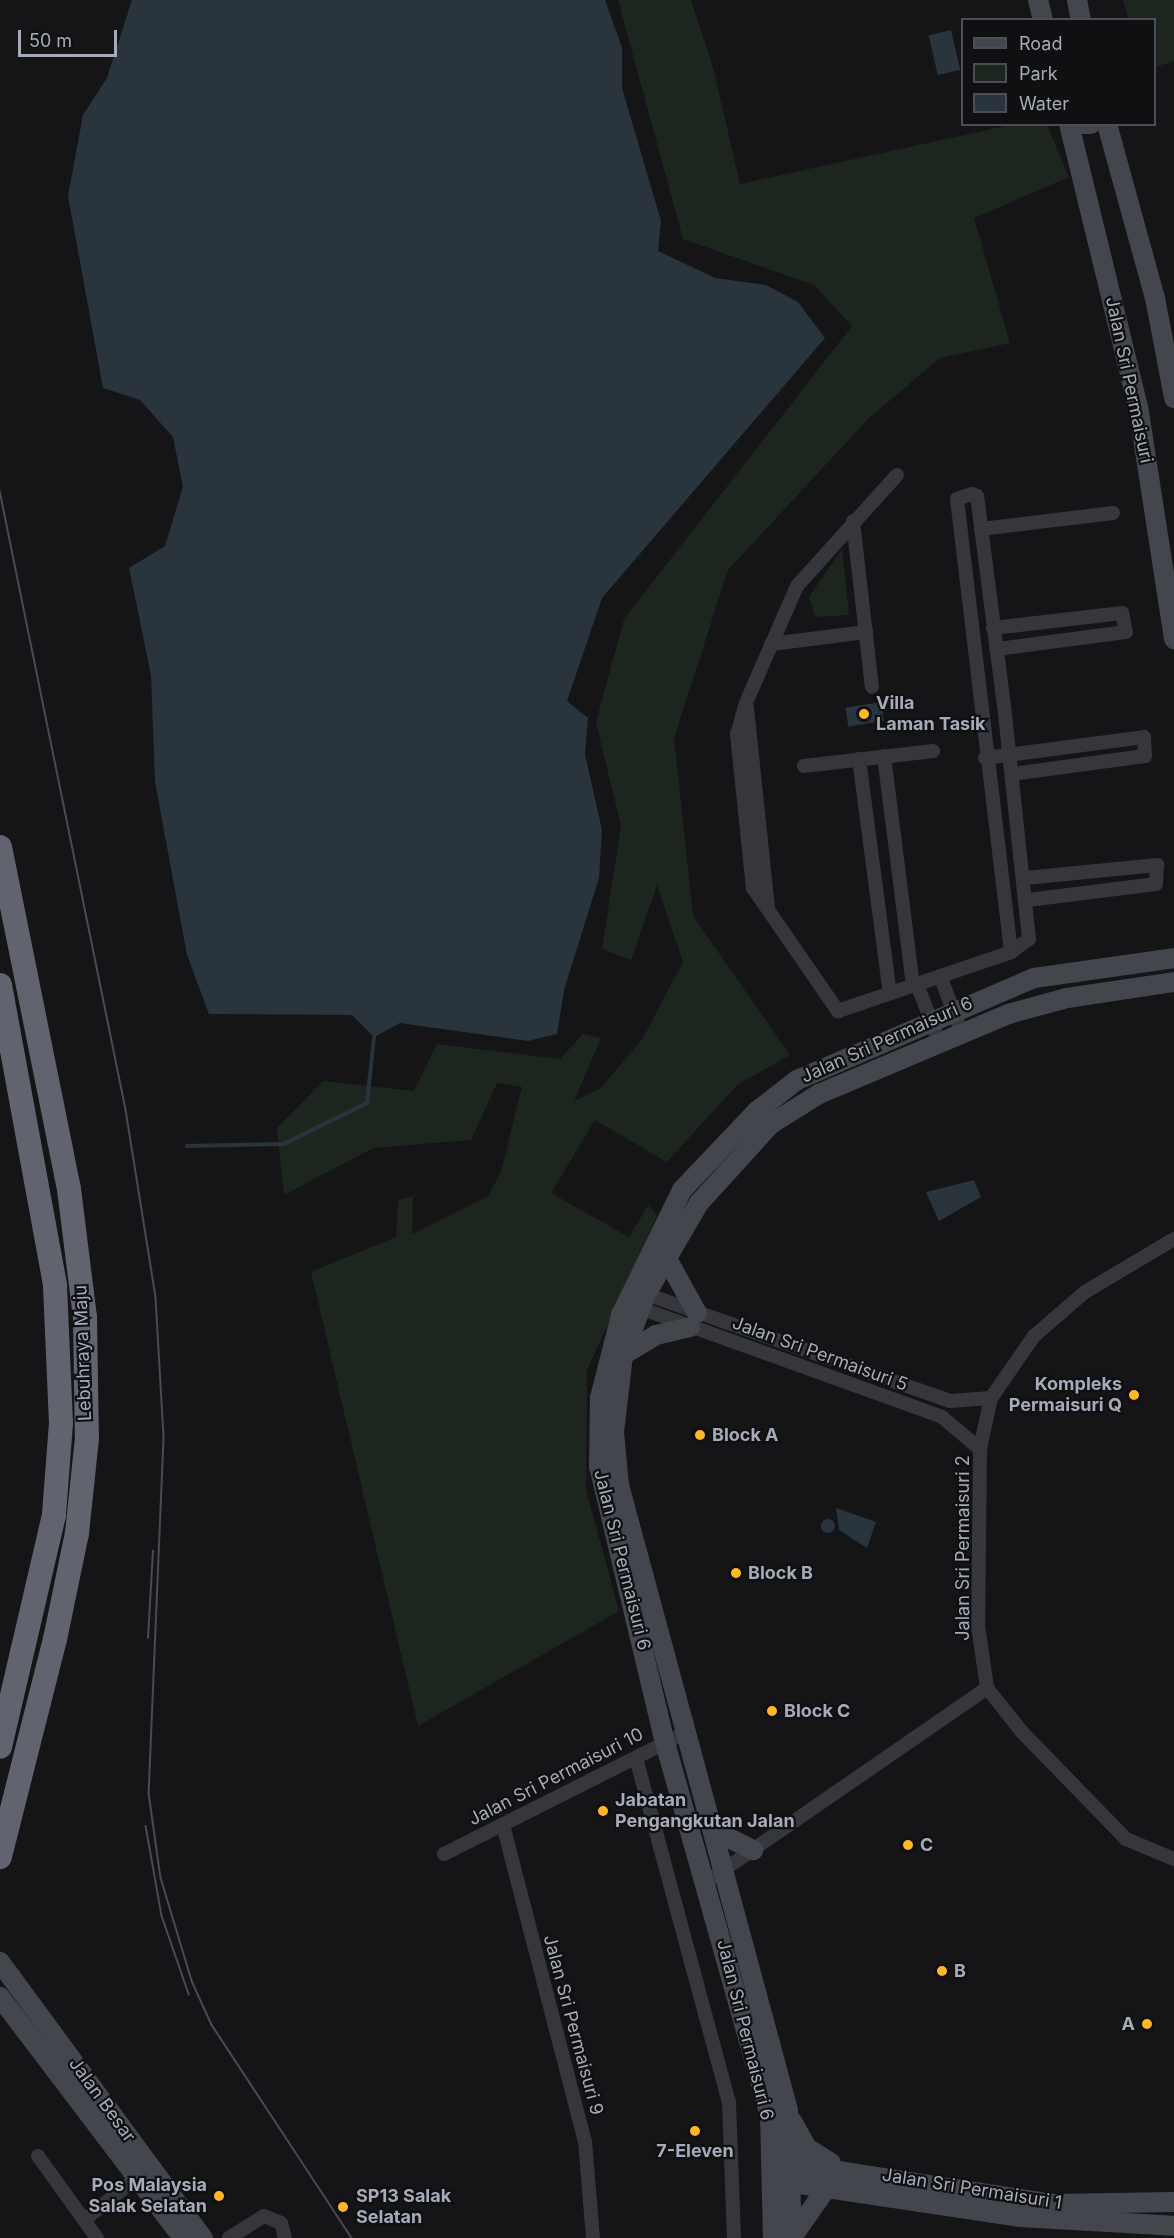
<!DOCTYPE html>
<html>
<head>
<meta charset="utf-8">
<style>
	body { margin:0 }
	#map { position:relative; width:1174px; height:2238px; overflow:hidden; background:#151517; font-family:Inter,sans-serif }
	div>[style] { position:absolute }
	.green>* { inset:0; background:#1d261e }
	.water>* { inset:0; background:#2a343c; transform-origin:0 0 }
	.round { border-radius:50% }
	.stream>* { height:4px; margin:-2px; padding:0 2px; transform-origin:2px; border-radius:2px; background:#2a343c }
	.street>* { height:14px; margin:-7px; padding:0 7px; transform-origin:7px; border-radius:7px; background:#36373d }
	.secondary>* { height:20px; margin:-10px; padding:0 10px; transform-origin:10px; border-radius:10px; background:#43464d }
	.highway>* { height:24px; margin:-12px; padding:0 12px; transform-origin:12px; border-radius:12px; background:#61646e }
	.tram>* { height:1.5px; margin:-0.75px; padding:0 0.75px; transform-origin:0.75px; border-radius:0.75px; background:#484b52 }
	.dots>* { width:16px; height:16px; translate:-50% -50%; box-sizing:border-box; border:3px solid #101012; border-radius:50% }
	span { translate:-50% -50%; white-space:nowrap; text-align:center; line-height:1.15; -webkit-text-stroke:4.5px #101012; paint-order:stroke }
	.street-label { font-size:18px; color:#a5abb9 }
	.poi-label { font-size:18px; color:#a5abb9; font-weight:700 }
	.left { translate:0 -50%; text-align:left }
	.right { translate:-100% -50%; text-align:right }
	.legend { position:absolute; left:961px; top:18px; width:195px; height:108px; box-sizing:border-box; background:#101012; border:2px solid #4c4e55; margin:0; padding:8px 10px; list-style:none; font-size:18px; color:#a5abb9 }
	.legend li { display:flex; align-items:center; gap:12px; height:30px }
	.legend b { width:30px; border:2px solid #4c4e55 }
	.scale { position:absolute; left:18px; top:30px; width:99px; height:27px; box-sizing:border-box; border:3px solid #a5abb9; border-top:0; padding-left:8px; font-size:18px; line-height:21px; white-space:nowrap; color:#a5abb9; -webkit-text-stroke:4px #101012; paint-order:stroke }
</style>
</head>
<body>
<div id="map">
	<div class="green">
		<i style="clip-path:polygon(618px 0,691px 0,714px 71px,740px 184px,1010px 125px,1047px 125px,1069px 177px,974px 218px,1010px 343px,940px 358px,869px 418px,728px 570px,674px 738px,693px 916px,790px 1055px,737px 1085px,667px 1162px,595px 1120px,551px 1193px,629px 1237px,649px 1204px,657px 1216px,587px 1370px,586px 1490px,619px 1611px,418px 1726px,311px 1272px,396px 1237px,398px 1200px,413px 1196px,412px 1234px,488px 1196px,501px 1172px,522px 1087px,497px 1083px,471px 1140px,373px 1148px,284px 1195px,277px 1128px,323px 1081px,414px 1091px,437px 1044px,560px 1059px,583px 1034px,601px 1038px,574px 1101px,600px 1089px,643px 1038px,683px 962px,657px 885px,631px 960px,602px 949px,621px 826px,596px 722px,624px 619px,852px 326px,814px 285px,683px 239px)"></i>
		<i style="clip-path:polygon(1123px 0,1174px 0,1174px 61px,1155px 67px,1154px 20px,1129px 19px)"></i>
		<i style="clip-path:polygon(842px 549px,849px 615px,815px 617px,809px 597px)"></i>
	</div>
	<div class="water">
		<i style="clip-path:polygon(132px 0,605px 0,622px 48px,622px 88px,661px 221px,658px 251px,715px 278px,766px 285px,798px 302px,825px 338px,602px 598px,567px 701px,588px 718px,585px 754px,602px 830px,599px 878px,564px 990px,557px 1034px,528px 1041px,400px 1023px,374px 1037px,352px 1015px,209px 1014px,187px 955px,155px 782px,151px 675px,129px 568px,165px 546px,183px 487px,173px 437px,140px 400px,103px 388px,68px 196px,83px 115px,107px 78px)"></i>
		<i style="left:951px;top:30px;width:41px;height:23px;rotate:77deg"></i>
		<i style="left:881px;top:702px;width:19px;height:36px;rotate:81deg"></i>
		<i style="clip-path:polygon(974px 1180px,981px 1197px,939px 1221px,926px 1192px)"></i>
		<i style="clip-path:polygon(836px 1508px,876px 1522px,867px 1548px,839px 1530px)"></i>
		<i class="round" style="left:821px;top:1519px;width:14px;height:14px"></i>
	</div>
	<div class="stream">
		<i style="left:187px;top:1146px;width:97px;rotate:-1.2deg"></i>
		<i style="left:284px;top:1144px;width:93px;rotate:-26.3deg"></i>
		<i style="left:367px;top:1103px;width:66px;rotate:-83.9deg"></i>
	</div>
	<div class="street">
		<i style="left:897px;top:475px;width:149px;rotate:132deg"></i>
		<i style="left:797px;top:586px;width:128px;rotate:113.6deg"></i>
		<i style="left:746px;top:703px;width:32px;rotate:106deg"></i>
		<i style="left:737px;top:734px;width:155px;rotate:84.1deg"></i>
		<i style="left:753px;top:888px;width:150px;rotate:55.4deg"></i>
		<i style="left:838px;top:1011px;width:183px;rotate:-18.8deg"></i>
		<i style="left:1011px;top:952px;width:22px;rotate:-36deg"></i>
		<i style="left:1029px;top:939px;width:234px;rotate:-96.1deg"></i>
		<i style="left:1004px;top:706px;width:212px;rotate:-97.3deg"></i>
		<i style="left:977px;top:496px;width:5px;rotate:-158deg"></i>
		<i style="left:972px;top:494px;width:16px;rotate:162deg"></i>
		<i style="left:957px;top:499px;width:456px;rotate:83.2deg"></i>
		<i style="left:853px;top:521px;width:167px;rotate:83.5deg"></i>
		<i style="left:981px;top:529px;width:133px;rotate:-6.9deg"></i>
		<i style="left:993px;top:628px;width:130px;rotate:-6.6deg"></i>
		<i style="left:1122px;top:613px;width:19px;rotate:78deg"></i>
		<i style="left:1126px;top:632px;width:131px;rotate:172.5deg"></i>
		<i style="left:771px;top:644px;width:96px;rotate:-7.2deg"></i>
		<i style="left:747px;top:708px;width:202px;rotate:84deg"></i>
		<i style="left:884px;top:756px;width:231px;rotate:82.8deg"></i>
		<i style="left:985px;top:758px;width:160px;rotate:-7.5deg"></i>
		<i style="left:1144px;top:737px;width:19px;rotate:87deg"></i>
		<i style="left:1145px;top:756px;width:134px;rotate:172.3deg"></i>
		<i style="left:859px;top:759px;width:236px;rotate:82.5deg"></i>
		<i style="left:804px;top:766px;width:130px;rotate:-6.6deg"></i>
		<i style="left:1025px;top:878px;width:133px;rotate:-5.6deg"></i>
		<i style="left:1157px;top:865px;width:19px;rotate:93deg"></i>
		<i style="left:1156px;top:884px;width:129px;rotate:172.9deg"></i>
		<i style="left:940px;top:976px;width:61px;rotate:68.9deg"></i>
		<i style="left:917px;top:984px;width:62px;rotate:69.2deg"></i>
		<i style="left:1174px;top:1239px;width:104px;rotate:149.2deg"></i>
		<i style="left:1085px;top:1292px;width:67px;rotate:139.2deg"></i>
		<i style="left:1034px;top:1336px;width:75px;rotate:124.7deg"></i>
		<i style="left:991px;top:1398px;width:52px;rotate:102.2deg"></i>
		<i style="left:980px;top:1449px;width:177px;rotate:90.6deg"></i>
		<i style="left:978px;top:1626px;width:63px;rotate:81.7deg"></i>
		<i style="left:987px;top:1688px;width:56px;rotate:51.5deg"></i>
		<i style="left:1022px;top:1732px;width:149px;rotate:45.8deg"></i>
		<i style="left:1126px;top:1839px;width:52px;rotate:22.6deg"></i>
		<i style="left:646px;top:1294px;width:322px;rotate:19.4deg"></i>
		<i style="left:950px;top:1401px;width:41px;rotate:-4.2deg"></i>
		<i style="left:640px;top:1308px;width:321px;rotate:19.8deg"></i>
		<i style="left:942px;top:1417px;width:50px;rotate:40.1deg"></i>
		<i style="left:636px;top:1758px;width:356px;rotate:74.9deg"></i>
		<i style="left:729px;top:2102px;width:136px;rotate:87.9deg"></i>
		<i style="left:503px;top:1825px;width:326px;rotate:75.5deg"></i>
		<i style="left:585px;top:2141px;width:97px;rotate:85.3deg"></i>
		<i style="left:444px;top:1854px;width:270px;rotate:-26.7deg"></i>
		<i style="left:706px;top:1882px;width:341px;rotate:-34.6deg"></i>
		<i style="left:38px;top:2156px;width:101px;rotate:54.3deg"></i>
		<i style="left:84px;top:2220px;width:69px;rotate:-38.5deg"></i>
		<i style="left:229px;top:2238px;width:41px;rotate:-32.2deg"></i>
		<i style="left:264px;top:2216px;width:18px;rotate:22deg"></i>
		<i style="left:281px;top:2223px;width:16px;rotate:75deg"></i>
	</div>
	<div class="secondary">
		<i style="left:1038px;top:0;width:21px;rotate:76deg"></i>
		<i style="left:1077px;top:0;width:20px;rotate:79deg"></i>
		<i style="left:1069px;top:124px;width:290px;rotate:76.3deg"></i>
		<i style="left:1138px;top:406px;width:236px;rotate:81.2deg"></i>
		<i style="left:1074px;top:124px;width:17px"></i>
		<i style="left:1107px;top:124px;width:180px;rotate:74.6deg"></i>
		<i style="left:1155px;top:298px;width:102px;rotate:79.2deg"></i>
		<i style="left:666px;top:1257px;width:64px;rotate:61deg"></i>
		<i style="left:623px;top:1355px;width:39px;rotate:-31deg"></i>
		<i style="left:656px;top:1335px;width:35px;rotate:-13deg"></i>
		<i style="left:713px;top:1830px;width:45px;rotate:26.6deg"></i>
		<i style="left:0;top:1962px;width:343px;rotate:53.7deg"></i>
		<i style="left:0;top:1997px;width:303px;rotate:52.8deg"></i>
		<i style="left:792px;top:2121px;width:31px;rotate:61deg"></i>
		<i style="left:807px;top:2148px;width:28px;rotate:32deg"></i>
		<i style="left:779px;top:2162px;width:276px;rotate:8.7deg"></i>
		<i style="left:1052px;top:2204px;width:122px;rotate:-0.9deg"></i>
		<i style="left:780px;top:2181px;width:243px;rotate:8.5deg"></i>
		<i style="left:1020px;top:2217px;width:154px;rotate:3.3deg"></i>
		<i style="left:793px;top:2236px;width:60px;rotate:-55.2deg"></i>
		<i style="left:773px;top:2238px;width:122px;rotate:-91.4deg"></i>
		<i style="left:770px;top:2116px;width:387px;rotate:-105.7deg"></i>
		<i style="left:665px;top:1743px;width:284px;rotate:-103.4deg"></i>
		<i style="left:599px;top:1467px;width:69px;rotate:-89.2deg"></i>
		<i style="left:600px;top:1398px;width:86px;rotate:-75.8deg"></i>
		<i style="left:621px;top:1315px;width:139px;rotate:-64deg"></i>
		<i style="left:682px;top:1190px;width:109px;rotate:-46.5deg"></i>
		<i style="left:757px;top:1111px;width:51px;rotate:-37.8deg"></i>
		<i style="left:797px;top:1080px;width:258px;rotate:-23.3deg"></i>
		<i style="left:1034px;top:978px;width:141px;rotate:-8.1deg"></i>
		<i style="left:792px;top:2238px;width:128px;rotate:-91.8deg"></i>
		<i style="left:788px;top:2110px;width:647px;rotate:-105.13deg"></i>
		<i style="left:619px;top:1485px;width:53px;rotate:-95.4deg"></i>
		<i style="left:614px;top:1432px;width:78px;rotate:-83.3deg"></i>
		<i style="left:623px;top:1355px;width:65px;rotate:-69.3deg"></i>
		<i style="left:646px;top:1294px;width:105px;rotate:-59.8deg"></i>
		<i style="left:699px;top:1203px;width:107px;rotate:-47.7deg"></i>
		<i style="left:771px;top:1124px;width:57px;rotate:-32deg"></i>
		<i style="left:819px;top:1094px;width:205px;rotate:-22.9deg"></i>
		<i style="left:1008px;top:1014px;width:61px;rotate:-15.2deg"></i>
		<i style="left:1067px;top:998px;width:108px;rotate:-8.5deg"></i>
	</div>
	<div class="highway">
		<i style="left:0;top:847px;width:349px;rotate:78.6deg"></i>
		<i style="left:69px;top:1189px;width:129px;rotate:82.9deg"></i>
		<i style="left:85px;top:1317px;width:121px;rotate:89.1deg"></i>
		<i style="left:87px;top:1438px;width:96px;rotate:96deg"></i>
		<i style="left:77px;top:1533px;width:108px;rotate:101.7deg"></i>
		<i style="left:55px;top:1639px;width:225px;rotate:104.2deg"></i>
		<i style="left:0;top:985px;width:306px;rotate:79.6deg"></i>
		<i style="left:55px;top:1286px;width:137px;rotate:87.5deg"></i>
		<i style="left:61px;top:1423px;width:92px;rotate:94.4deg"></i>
		<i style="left:54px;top:1515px;width:238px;rotate:103.1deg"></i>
	</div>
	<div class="tram">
		<i style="left:0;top:491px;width:632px;rotate:78.49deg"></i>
		<i style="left:126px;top:1110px;width:190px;rotate:80.9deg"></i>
		<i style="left:156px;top:1298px;width:140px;rotate:86.7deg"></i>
		<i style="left:164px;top:1438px;width:355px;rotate:92.4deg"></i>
		<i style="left:149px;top:1793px;width:86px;rotate:82deg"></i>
		<i style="left:161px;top:1878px;width:108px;rotate:73.2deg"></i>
		<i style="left:192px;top:1981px;width:48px;rotate:65.6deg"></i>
		<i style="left:212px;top:2025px;width:255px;rotate:56.7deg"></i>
		<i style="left:148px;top:1638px;width:87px;rotate:-86.7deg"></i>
		<i style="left:146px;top:1826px;width:91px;rotate:79.9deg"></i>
		<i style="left:162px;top:1916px;width:83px;rotate:70.9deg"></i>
	</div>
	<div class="dots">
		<i style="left:864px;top:714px;background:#ffb825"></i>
		<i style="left:1134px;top:1395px;background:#ffb825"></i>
		<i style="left:700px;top:1435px;background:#ffb825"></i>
		<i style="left:736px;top:1573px;background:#ffb825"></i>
		<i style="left:772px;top:1711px;background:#ffb825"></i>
		<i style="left:603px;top:1811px;background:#ffb825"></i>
		<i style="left:908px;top:1845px;background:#ffb825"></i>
		<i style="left:942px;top:1971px;background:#ffb825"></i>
		<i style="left:1147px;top:2024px;background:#ffb825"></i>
		<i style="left:695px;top:2131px;background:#ffb825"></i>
		<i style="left:219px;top:2196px;background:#ffb825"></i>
		<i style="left:343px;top:2207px;background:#ffb825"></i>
	</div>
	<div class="street-label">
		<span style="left:1129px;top:380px;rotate:78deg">Jalan Sri Permaisuri</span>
		<span style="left:887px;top:1040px;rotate:-24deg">Jalan Sri Permaisuri 6</span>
		<span style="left:83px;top:1353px;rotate:-92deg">Lebuhraya Maju</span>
		<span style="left:820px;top:1354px;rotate:20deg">Jalan Sri Permaisuri 5</span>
		<span style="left:963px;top:1548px;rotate:-90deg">Jalan Sri Permaisuri 2</span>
		<span style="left:622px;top:1560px;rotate:76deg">Jalan Sri Permaisuri 6</span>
		<span style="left:556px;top:1777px;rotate:-27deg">Jalan Sri Permaisuri 10</span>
		<span style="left:573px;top:2025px;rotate:75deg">Jalan Sri Permaisuri 9</span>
		<span style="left:745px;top:2030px;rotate:76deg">Jalan Sri Permaisuri 6</span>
		<span style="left:102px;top:2100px;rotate:54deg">Jalan Besar</span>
		<span style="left:972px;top:2189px;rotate:9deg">Jalan Sri Permaisuri 1</span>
	</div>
	<div class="poi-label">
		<span class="left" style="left:876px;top:714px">Villa<br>Laman Tasik</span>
		<span class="right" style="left:1122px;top:1395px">Kompleks<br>Permaisuri Q</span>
		<span class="left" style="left:712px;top:1435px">Block A</span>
		<span class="left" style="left:748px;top:1573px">Block B</span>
		<span class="left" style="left:784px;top:1711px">Block C</span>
		<span class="left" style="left:615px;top:1811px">Jabatan<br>Pengangkutan Jalan</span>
		<span class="left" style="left:920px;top:1845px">C</span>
		<span class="left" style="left:954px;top:1971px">B</span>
		<span class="right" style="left:1135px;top:2024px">A</span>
		<span style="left:695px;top:2151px">7-Eleven</span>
		<span class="right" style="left:207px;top:2196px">Pos Malaysia<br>Salak Selatan</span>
		<span class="left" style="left:356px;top:2207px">SP13 Salak<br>Selatan</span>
	</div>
	<ul class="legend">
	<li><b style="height:8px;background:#43464d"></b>Road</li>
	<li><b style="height:16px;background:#1d261e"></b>Park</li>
	<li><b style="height:16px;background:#2a343c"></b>Water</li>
	</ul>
	<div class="scale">50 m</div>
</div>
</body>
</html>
